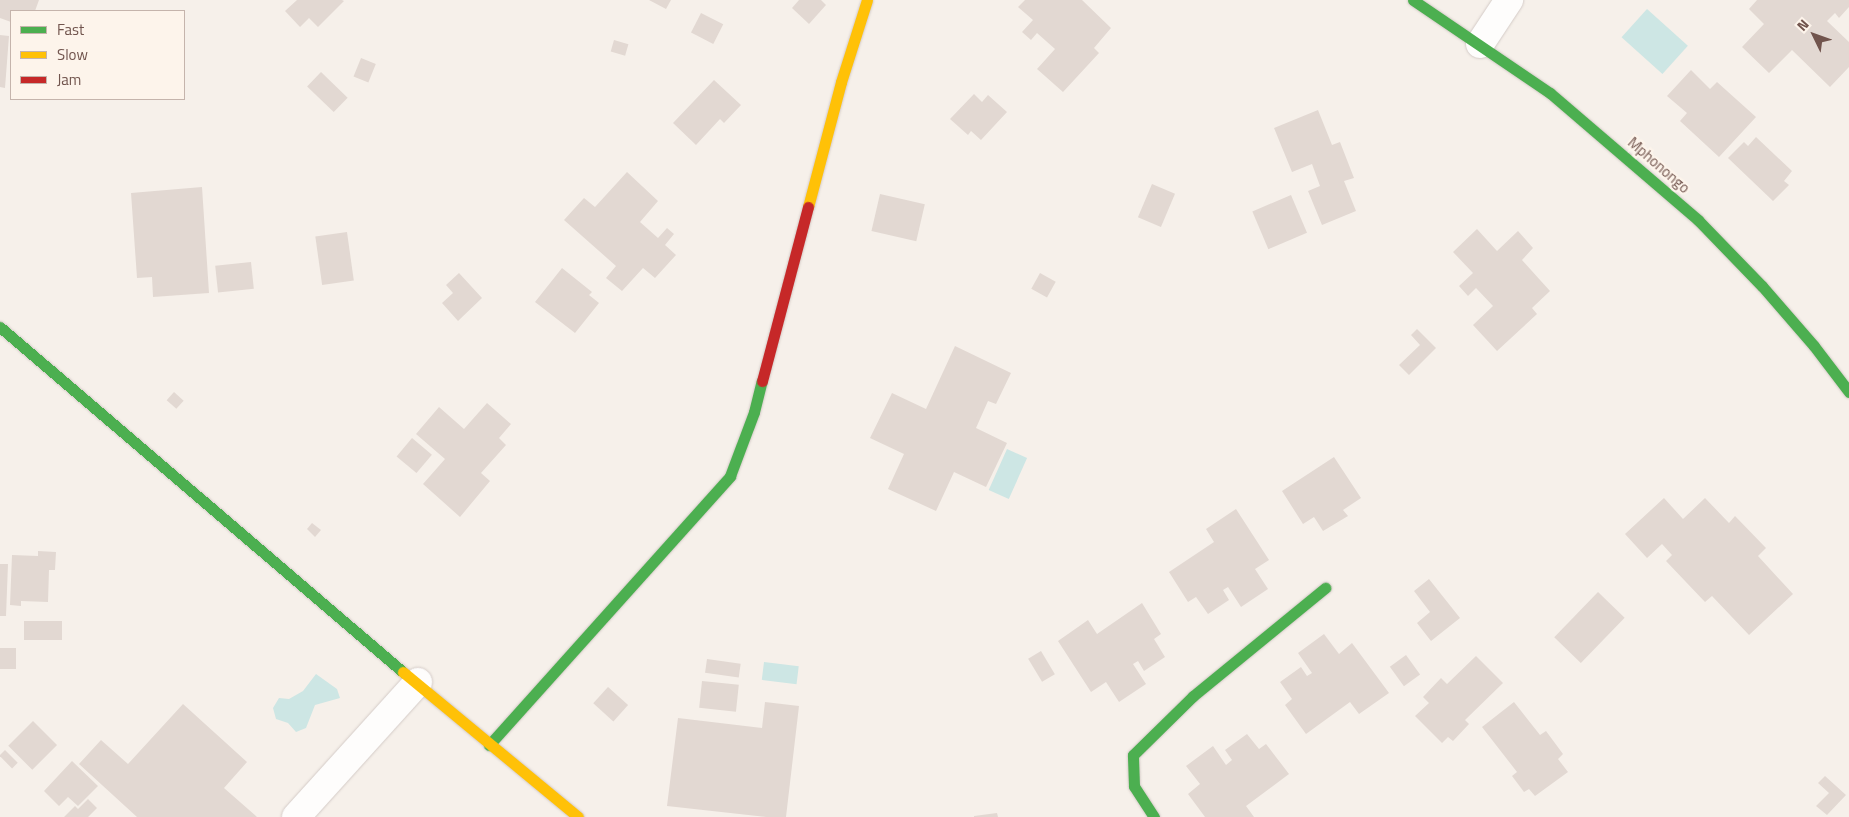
<!DOCTYPE html>
<html>
<head>
<meta charset="utf-8">
<style>
	body { margin:0 }
	#map { position:relative; width:1849px; height:817px; overflow:hidden; background:#f6f0ea; font-family:"Titillium Web",sans-serif }
	div>[style] { position:absolute }
	.water>* { inset:0; background:#cde6e4; transform-origin:0 0 }
	.building>* { inset:0; background:#e2d8d2; transform-origin:0 0 }
	.roads { filter:drop-shadow(0 0 1px #d4cbc7) drop-shadow(0 0 1px #d4cbc7) }
	.street>* { height:28px; margin:-14px; padding:0 14px; transform-origin:14px; border-radius:14px; background:#fefdfc }
	.fast>* { height:11px; margin:-5.5px; padding:0 5.5px; transform-origin:5.5px; border-radius:5.5px; background:#4caf50 }
	.slow>* { height:11px; margin:-5.5px; padding:0 5.5px; transform-origin:5.5px; border-radius:5.5px; background:#ffc107 }
	.jam>* { height:11px; margin:-5.5px; padding:0 5.5px; transform-origin:5.5px; border-radius:5.5px; background:#c62828 }
	span { translate:-50% -50%; white-space:nowrap; text-align:center; line-height:1.15; -webkit-text-stroke:4.5px #fdf4eb; paint-order:stroke }
	.street-label { font-size:15px; color:#71544d }
	.legend { position:absolute; left:10px; top:10px; width:175px; height:90px; box-sizing:border-box; background:#fdf4eb; border:1px solid #c5b4ac; margin:0; padding:6px 9px; list-style:none; font-size:15px; color:#71544d }
	.legend li { display:flex; align-items:center; gap:10px; height:25px }
	.legend b { width:25px; border:1px solid #c5b4ac }
	.north { position:absolute; left:1789px; top:10px; width:50px; height:50px; -webkit-text-stroke:4px #fdf4eb; paint-order:stroke; rotate:312deg; font-size:14px; font-weight:700; line-height:20px; text-align:center; color:#71544d }
	.north::after { content:''; display:block; margin:auto; width:18px; height:22px; background:#71544d; clip-path:polygon(50% 0,100% 100%,50% 72%,0 100%) }
</style>
</head>
<body>
<div id="map">
	<div class="water">
		<i style="left:1647px;top:9px;width:55px;height:38px;rotate:42deg"></i>
		<i style="left:1007px;top:449px;width:22px;height:45px;rotate:24deg"></i>
		<i style="left:764px;top:662px;width:35px;height:18px;rotate:7deg"></i>
		<i style="clip-path:polygon(316px 674px,337px 689px,340px 698px,315px 705px,306px 728px,296px 732px,288px 723px,276px 719px,273px 708px,279px 698px,289px 699px,303px 691px)"></i>
	</div>
	<div class="building">
		<i style="clip-path:polygon(0 0,39px 0,35px 11px,11px 11px,11px 22px,0 18px)"></i>
		<i style="clip-path:polygon(297px 0,342px 0,344px 1px,318px 27px,309px 18px,300px 27px,285px 11px)"></i>
		<i style="clip-path:polygon(649px 0,671px 0,666px 9px)"></i>
		<i style="clip-path:polygon(799px 0,821px 0,826px 5px,809px 24px,792px 8px)"></i>
		<i style="clip-path:polygon(1025px 0,1082px 0,1111px 28px,1094px 48px,1099px 53px,1063px 92px,1037px 69px,1055px 49px,1037px 33px,1031px 40px,1022px 32px,1033px 20px,1018px 7px)"></i>
		<i style="clip-path:polygon(1757px 0,1849px 0,1849px 7px,1839px 18px,1835px 13px,1827px 21px,1849px 42px,1849px 67px,1830px 87px,1792px 50px,1769px 73px,1742px 47px,1764px 24px,1749px 9px)"></i>
		<i style="left:701px;top:13px;width:25px;height:22px;rotate:27deg"></i>
		<i style="clip-path:polygon(0 35px,9px 36px,5px 88px,0 87px)"></i>
		<i style="left:614px;top:40px;width:15px;height:12px;rotate:16deg"></i>
		<i style="left:361px;top:58px;width:16px;height:20px;rotate:22deg"></i>
		<i style="clip-path:polygon(1691px 70px,1710px 89px,1717px 82px,1756px 117px,1719px 157px,1680px 121px,1687px 113px,1667px 96px)"></i>
		<i style="left:321px;top:72px;width:37px;height:20px;rotate:44deg"></i>
		<i style="clip-path:polygon(714px 80px,741px 105px,724px 123px,720px 119px,696px 145px,673px 123px)"></i>
		<i style="clip-path:polygon(974px 94px,982px 102px,988px 95px,1007px 112px,981px 140px,971px 131px,968px 135px,950px 119px)"></i>
		<i style="clip-path:polygon(1318px 110px,1332px 145px,1340px 142px,1354px 178px,1344px 181px,1356px 211px,1322px 225px,1308px 191px,1320px 186px,1312px 164px,1292px 172px,1274px 128px)"></i>
		<i style="clip-path:polygon(1756px 137px,1792px 171px,1784px 181px,1789px 185px,1773px 201px,1728px 158px,1744px 142px,1748px 146px)"></i>
		<i style="clip-path:polygon(627px 172px,658px 201px,640px 222px,658px 238px,667px 228px,674px 234px,665px 245px,676px 255px,655px 278px,643px 268px,622px 291px,606px 278px,616px 266px,564px 220px,584px 198px,595px 207px)"></i>
		<i style="left:1152px;top:184px;width:25px;height:36px;rotate:23deg"></i>
		<i style="clip-path:polygon(202px 187px,209px 293px,153px 297px,152px 277px,137px 278px,131px 193px)"></i>
		<i style="left:880px;top:194px;width:46px;height:38px;rotate:13deg"></i>
		<i style="left:1291px;top:195px;width:41px;height:42px;rotate:67deg"></i>
		<i style="clip-path:polygon(1477px 229px,1497px 251px,1518px 231px,1533px 248px,1522px 260px,1550px 291px,1532px 308px,1537px 314px,1497px 351px,1473px 325px,1493px 306px,1476px 288px,1468px 296px,1459px 286px,1473px 273px,1453px 252px)"></i>
		<i style="left:347px;top:232px;width:49px;height:32px;rotate:82deg"></i>
		<i style="left:251px;top:262px;width:27px;height:36px;rotate:84deg"></i>
		<i style="clip-path:polygon(562px 268px,592px 292px,589px 295px,599px 303px,575px 333px,535px 302px)"></i>
		<i style="clip-path:polygon(459px 273px,482px 298px,458px 321px,442px 303px,453px 293px,446px 285px)"></i>
		<i style="left:1040px;top:273px;width:18px;height:18px;rotate:29deg"></i>
		<i style="clip-path:polygon(1417px 329px,1436px 348px,1409px 375px,1399px 365px,1420px 345px,1411px 335px)"></i>
		<i style="clip-path:polygon(955px 346px,1011px 373px,996px 404px,988px 401px,976px 428px,1007px 443px,986px 487px,954px 472px,936px 511px,888px 489px,904px 454px,870px 438px,892px 393px,926px 409px)"></i>
		<i style="left:174px;top:392px;width:13px;height:11px;rotate:42deg"></i>
		<i style="clip-path:polygon(487px 403px,511px 424px,499px 438px,506px 445px,481px 473px,490px 481px,460px 517px,423px 484px,445px 459px,416px 434px,439px 407px,464px 429px)"></i>
		<i style="left:412px;top:438px;width:26px;height:24px;rotate:40deg"></i>
		<i style="clip-path:polygon(1334px 457px,1361px 498px,1343px 510px,1348px 516px,1323px 531px,1314px 517px,1303px 524px,1282px 491px)"></i>
		<i style="clip-path:polygon(1664px 498px,1683px 519px,1705px 498px,1729px 523px,1735px 516px,1766px 548px,1758px 556px,1793px 594px,1749px 635px,1712px 596px,1705px 602px,1666px 561px,1672px 555px,1662px 544px,1647px 558px,1625px 534px)"></i>
		<i style="clip-path:polygon(1236px 509px,1269px 560px,1255px 569px,1268px 589px,1241px 607px,1228px 587px,1223px 590px,1229px 600px,1208px 614px,1196px 597px,1188px 602px,1169px 572px,1214px 542px,1206px 529px)"></i>
		<i style="clip-path:polygon(312px 523px,321px 530px,315px 537px,307px 529px)"></i>
		<i style="clip-path:polygon(38px 551px,56px 552px,55px 570px,49px 570px,48px 602px,21px 601px,21px 606px,10px 605px,12px 555px,38px 556px)"></i>
		<i style="clip-path:polygon(0 564px,8px 564px,6px 616px,0 616px)"></i>
		<i style="clip-path:polygon(1429px 579px,1460px 618px,1431px 641px,1417px 623px,1430px 612px,1414px 591px)"></i>
		<i style="left:1598px;top:592px;width:37px;height:63px;rotate:44deg"></i>
		<i style="clip-path:polygon(1142px 603px,1161px 634px,1154px 639px,1165px 657px,1144px 671px,1138px 661px,1133px 664px,1146px 684px,1119px 702px,1106px 682px,1091px 692px,1058px 641px,1088px 620px,1097px 634px)"></i>
		<i style="left:62px;top:621px;width:19px;height:38px;rotate:90deg"></i>
		<i style="clip-path:polygon(1324px 634px,1339px 654px,1352px 643px,1389px 693px,1359px 714px,1350px 702px,1306px 734px,1285px 705px,1292px 699px,1280px 682px,1301px 667px,1307px 676px,1312px 673px,1298px 653px)"></i>
		<i style="left:0;top:648px;width:16px;height:21px"></i>
		<i style="left:1041px;top:651px;width:27px;height:15px;rotate:59deg"></i>
		<i style="left:1406px;top:655px;width:24px;height:20px;rotate:54deg"></i>
		<i style="clip-path:polygon(1476px 656px,1503px 683px,1465px 720px,1469px 724px,1453px 741px,1448px 737px,1442px 743px,1415px 716px,1429px 703px,1423px 697px,1441px 678px,1447px 684px)"></i>
		<i style="left:707px;top:659px;width:34px;height:14px;rotate:8deg"></i>
		<i style="left:702px;top:681px;width:37px;height:27px;rotate:6deg"></i>
		<i style="left:608px;top:687px;width:27px;height:22px;rotate:42deg"></i>
		<i style="clip-path:polygon(765px 702px,799px 706px,786px 817px,766px 817px,667px 806px,678px 718px,762px 728px)"></i>
		<i style="clip-path:polygon(1514px 702px,1540px 735px,1546px 731px,1563px 754px,1558px 759px,1568px 772px,1535px 796px,1529px 789px,1524px 792px,1512px 776px,1517px 772px,1482px 727px)"></i>
		<i style="clip-path:polygon(183px 704px,247px 762px,224px 788px,257px 817px,137px 817px,79px 764px,101px 740px,128px 764px)"></i>
		<i style="left:33px;top:721px;width:34px;height:35px;rotate:45deg"></i>
		<i style="clip-path:polygon(1247px 734px,1259px 749px,1266px 744px,1289px 774px,1246px 806px,1254px 817px,1205px 817px,1188px 794px,1200px 784px,1186px 766px,1213px 746px,1226px 765px,1232px 760px,1225px 750px)"></i>
		<i style="left:5px;top:750px;width:18px;height:8px;rotate:45deg"></i>
		<i style="clip-path:polygon(72px 761px,98px 786px,78px 806px,68px 797px,59px 806px,44px 791px)"></i>
		<i style="clip-path:polygon(1825px 776px,1846px 795px,1827px 815px,1816px 806px,1829px 793px,1818px 783px)"></i>
		<i style="clip-path:polygon(88px 799px,97px 808px,88px 817px,64px 817px,75px 806px,78px 809px)"></i>
		<i style="clip-path:polygon(997px 813px,998px 817px,974px 817px,974px 816px)"></i>
	</div>
	<div class="roads">
		<div class="street">
			<i style="left:1480px;top:44px;width:53px;rotate:-56.6deg"></i>
			<i style="left:296px;top:817px;width:182px;rotate:-47.9deg"></i>
		</div>
		<div class="fast">
			<i style="left:1413px;top:0;width:166px;rotate:34.2deg"></i>
			<i style="left:1550px;top:93px;width:195px;rotate:40.6deg"></i>
			<i style="left:1698px;top:220px;width:92px;rotate:45.9deg"></i>
			<i style="left:1762px;top:286px;width:79px;rotate:49.1deg"></i>
			<i style="left:1814px;top:346px;width:58px;rotate:52.7deg"></i>
			<i style="left:0;top:327px;width:531px;rotate:40.57deg"></i>
			<i style="left:489px;top:745px;width:361px;rotate:-48.1deg"></i>
			<i style="left:730px;top:476px;width:68px;rotate:-69.4deg"></i>
			<i style="left:754px;top:412px;width:32px;rotate:-76deg"></i>
			<i style="left:1154px;top:817px;width:37px;rotate:-123deg"></i>
			<i style="left:1134px;top:786px;width:31px;rotate:-92deg"></i>
			<i style="left:1133px;top:755px;width:84px;rotate:-44.5deg"></i>
			<i style="left:1193px;top:696px;width:171px;rotate:-39.3deg"></i>
		</div>
		<div class="slow">
			<i style="left:808px;top:207px;width:129px;rotate:-75.2deg"></i>
			<i style="left:841px;top:82px;width:86px;rotate:-72.4deg"></i>
			<i style="left:403px;top:672px;width:227px;rotate:39.6deg"></i>
		</div>
		<div class="jam">
			<i style="left:762px;top:381px;width:180px;rotate:-75.2deg"></i>
		</div>
	</div>
	<div class="street-label">
		<span style="left:1659px;top:165px;rotate:41deg">Mphonongo</span>
	</div>
	<ul class="legend">
	<li><b style="height:6px;background:#4caf50"></b>Fast</li>
	<li><b style="height:6px;background:#ffc107"></b>Slow</li>
	<li><b style="height:6px;background:#c62828"></b>Jam</li>
	</ul>
	<div class="north">N</div>
</div>
</body>
</html>
